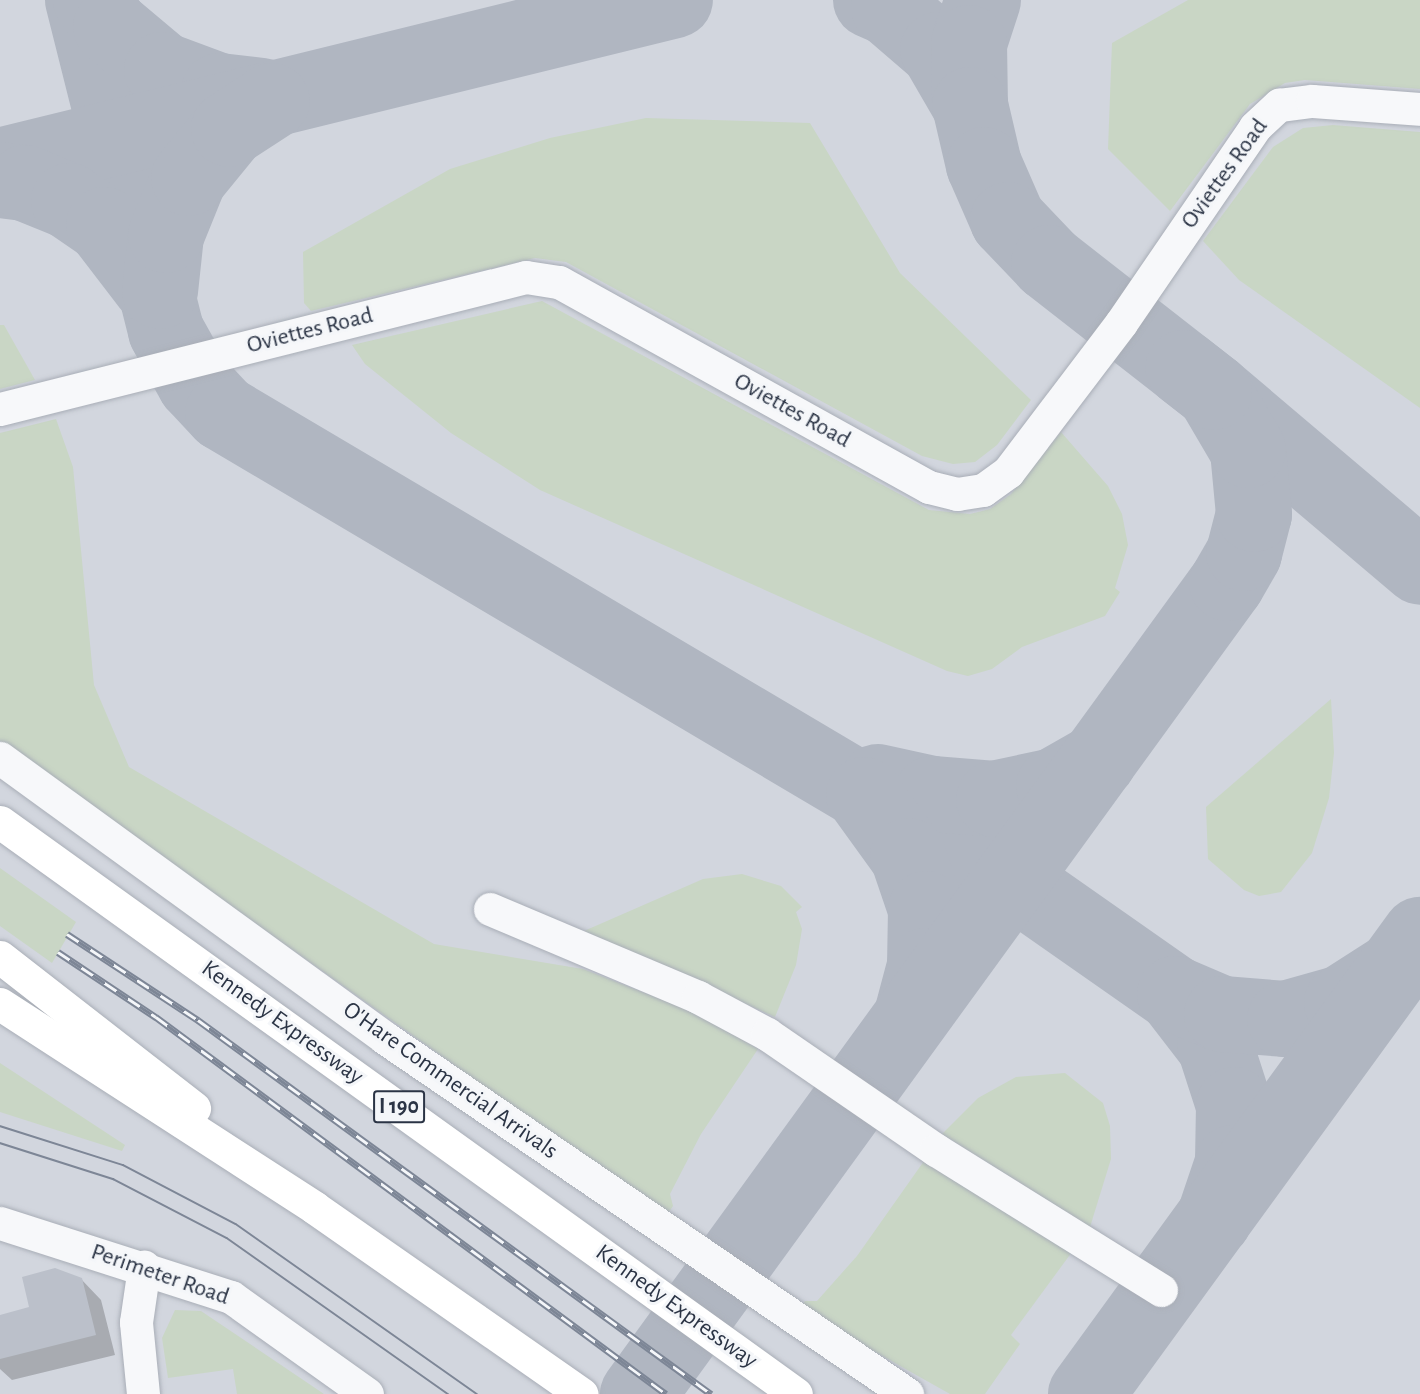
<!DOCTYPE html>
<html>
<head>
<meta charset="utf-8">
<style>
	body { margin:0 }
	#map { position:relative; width:1420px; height:1394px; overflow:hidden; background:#e4e7ec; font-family:"Alegreya Sans",sans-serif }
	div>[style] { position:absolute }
	.built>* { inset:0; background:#d2d6de; transform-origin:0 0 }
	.green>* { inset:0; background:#c9d6c5 }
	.shadow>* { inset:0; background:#0003 }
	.taxiway>* { height:76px; margin:-38px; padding:0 38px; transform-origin:38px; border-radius:38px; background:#b0b6c1 }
	.building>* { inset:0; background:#bbc0ca }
	.roads { filter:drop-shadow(0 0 2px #a9aeb7) drop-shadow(0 0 2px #a9aeb7) }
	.minor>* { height:33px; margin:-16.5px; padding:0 16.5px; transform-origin:16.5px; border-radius:16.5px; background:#f7f8fa }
	.highway>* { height:33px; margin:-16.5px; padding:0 16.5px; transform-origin:16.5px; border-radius:16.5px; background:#fff }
	.tram>* { height:1.5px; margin:-0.75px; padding:0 0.75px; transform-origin:0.75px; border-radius:0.75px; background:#7d8696 }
	.rail>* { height:7px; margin-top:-3.5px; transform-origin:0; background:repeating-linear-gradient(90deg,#f4f6f9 0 14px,#7d8696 0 28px); box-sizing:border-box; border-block:2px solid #7d8696 }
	span { translate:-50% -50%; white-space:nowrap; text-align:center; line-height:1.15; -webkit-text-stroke:6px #f4f6f9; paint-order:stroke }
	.shield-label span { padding:2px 4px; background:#f4f6f9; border:2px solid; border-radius:4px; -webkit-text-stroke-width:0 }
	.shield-label { font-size:22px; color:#2b3445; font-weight:700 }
	.street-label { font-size:24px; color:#2b3445 }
</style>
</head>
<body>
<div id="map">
	<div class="built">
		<i style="left:0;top:0;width:1420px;height:1394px"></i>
	</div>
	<div class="green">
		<i style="clip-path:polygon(1188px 0,1420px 0,1420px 89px,1305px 80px,1285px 83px,1250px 104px,1170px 211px,1108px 149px,1112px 43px)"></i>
		<i style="clip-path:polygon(646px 118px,810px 123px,900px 273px,1031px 400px,997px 445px,975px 462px,953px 464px,922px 456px,566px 262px,535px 258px,311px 311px,304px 303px,303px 252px,450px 169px,550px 138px)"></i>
		<i style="clip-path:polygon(1333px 125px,1420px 132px,1420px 408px,1239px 280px,1203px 241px,1273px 147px,1303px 128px)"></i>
		<i style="clip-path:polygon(542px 301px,929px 510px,970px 514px,990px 509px,1011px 494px,1061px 432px,1108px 486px,1122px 514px,1128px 545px,1115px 588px,1120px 592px,1105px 616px,1022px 647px,992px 669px,968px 676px,947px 671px,540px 490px,451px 433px,365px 364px,352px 345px)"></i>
		<i style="clip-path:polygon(0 325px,4px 325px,35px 380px,0 389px)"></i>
		<i style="clip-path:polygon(56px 419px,73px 467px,94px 685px,129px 767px,434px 944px,583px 969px,697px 1013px,758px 1049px,701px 1134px,670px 1194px,673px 1206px,666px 1216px,0 741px,0 433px)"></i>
		<i style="clip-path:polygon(1331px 699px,1334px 753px,1329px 798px,1312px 853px,1281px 892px,1259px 896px,1244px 890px,1208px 859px,1206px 807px)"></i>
		<i style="clip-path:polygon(0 868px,76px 922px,52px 963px,0 926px)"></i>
		<i style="clip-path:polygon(742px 874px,781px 886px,802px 907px,796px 912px,802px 929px,796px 965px,775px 1017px,584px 931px,703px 879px)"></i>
		<i style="clip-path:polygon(0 1063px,125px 1145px,122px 1151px,0 1112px)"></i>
		<i style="clip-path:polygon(1065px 1073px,1103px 1103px,1110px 1126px,1111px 1159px,1090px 1227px,942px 1134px,978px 1098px,1016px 1077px)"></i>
		<i style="clip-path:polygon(924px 1161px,1072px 1252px,1011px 1335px,1020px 1344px,985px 1394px,950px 1394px,799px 1309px,805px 1301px,817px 1301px,857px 1256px)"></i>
		<i style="clip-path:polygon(175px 1310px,201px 1311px,324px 1394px,237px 1394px,233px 1369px,168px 1378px,162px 1338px)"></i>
	</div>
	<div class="shadow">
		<i style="clip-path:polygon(81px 1279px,101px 1300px,115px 1355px,12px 1380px,0 1369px,0 1316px,31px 1308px)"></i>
	</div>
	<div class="taxiway">
		<i style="left:83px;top:0;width:341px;rotate:75.9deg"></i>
		<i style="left:166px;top:331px;width:60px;rotate:60.9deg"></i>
		<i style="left:195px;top:383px;width:41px;rotate:47deg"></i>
		<i style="left:223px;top:413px;width:917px;rotate:30.62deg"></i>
		<i style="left:1012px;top:880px;width:199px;rotate:35deg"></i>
		<i style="left:1175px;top:994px;width:66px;rotate:52.4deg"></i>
		<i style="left:1215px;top:1046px;width:62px;rotate:72.1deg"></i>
		<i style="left:1234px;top:1105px;width:58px;rotate:91deg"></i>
		<i style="left:1233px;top:1163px;width:59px;rotate:108.7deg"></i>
		<i style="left:91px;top:0;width:34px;rotate:53deg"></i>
		<i style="left:111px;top:27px;width:67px;rotate:40.1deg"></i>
		<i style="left:162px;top:70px;width:61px;rotate:20.2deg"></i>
		<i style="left:219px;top:91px;width:43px;rotate:6.6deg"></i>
		<i style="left:871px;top:0;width:20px;rotate:24deg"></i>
		<i style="left:889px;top:8px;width:65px;rotate:40.6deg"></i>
		<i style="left:938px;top:50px;width:64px;rotate:59.8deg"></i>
		<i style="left:983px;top:0;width:45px;rotate:108deg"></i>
		<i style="left:969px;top:43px;width:62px;rotate:89.1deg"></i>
		<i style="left:970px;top:105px;width:62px;rotate:76.9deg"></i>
		<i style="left:984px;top:165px;width:60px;rotate:66.4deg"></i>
		<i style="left:1008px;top:220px;width:59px;rotate:46.4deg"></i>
		<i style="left:1049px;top:263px;width:209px;rotate:38deg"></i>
		<i style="left:1214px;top:392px;width:270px;rotate:40.3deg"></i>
		<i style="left:0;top:166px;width:695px;rotate:-13.82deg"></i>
		<i style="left:0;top:180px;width:25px;rotate:7deg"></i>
		<i style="left:25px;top:183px;width:48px;rotate:22.2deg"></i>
		<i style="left:69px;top:201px;width:42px;rotate:34.4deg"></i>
		<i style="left:104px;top:225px;width:76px;rotate:52.5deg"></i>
		<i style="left:160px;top:291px;width:56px;rotate:-83.9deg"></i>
		<i style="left:166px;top:235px;width:61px;rotate:-68deg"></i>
		<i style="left:189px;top:178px;width:63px;rotate:-50.8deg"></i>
		<i style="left:229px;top:129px;width:51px;rotate:-33.1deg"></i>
		<i style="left:878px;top:782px;width:55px;rotate:12.5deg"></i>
		<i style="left:932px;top:794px;width:62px;rotate:4.6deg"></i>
		<i style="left:994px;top:799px;width:61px;rotate:-12.2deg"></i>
		<i style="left:1054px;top:786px;width:51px;rotate:-29.6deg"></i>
		<i style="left:864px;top:795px;width:75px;rotate:54.2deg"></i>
		<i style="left:908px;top:856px;width:56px;rotate:71.2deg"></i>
		<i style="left:926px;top:909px;width:57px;rotate:91deg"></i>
		<i style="left:925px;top:966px;width:47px;rotate:104.9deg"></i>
		<i style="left:1175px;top:994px;width:51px;rotate:23.1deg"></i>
		<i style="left:1222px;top:1014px;width:63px;rotate:4.5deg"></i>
		<i style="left:1285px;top:1019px;width:59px;rotate:-15.7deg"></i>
		<i style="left:1342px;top:1003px;width:56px;rotate:-32.6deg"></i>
		<i style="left:638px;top:1394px;width:1002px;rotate:-54.01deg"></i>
		<i style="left:1227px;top:583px;width:34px;rotate:-60deg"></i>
		<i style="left:1244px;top:553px;width:40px;rotate:-75.6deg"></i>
		<i style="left:1254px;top:514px;width:64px;rotate:-95.4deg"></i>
		<i style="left:1248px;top:450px;width:67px;rotate:-120.4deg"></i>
		<i style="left:1214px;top:392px;width:39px;rotate:-142deg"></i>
		<i style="left:1086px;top:1394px;width:568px;rotate:-53.96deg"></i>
	</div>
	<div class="building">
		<i style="clip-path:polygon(55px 1268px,82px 1278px,96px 1335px,0 1359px,0 1315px,29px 1307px,22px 1277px)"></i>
	</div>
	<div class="roads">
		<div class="minor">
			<i style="left:0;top:409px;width:542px;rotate:-14.09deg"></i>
			<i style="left:526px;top:277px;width:33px;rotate:9deg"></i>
			<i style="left:559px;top:282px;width:423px;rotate:29deg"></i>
			<i style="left:929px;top:487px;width:29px;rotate:14deg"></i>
			<i style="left:957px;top:494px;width:26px;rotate:-9deg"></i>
			<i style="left:983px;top:490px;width:31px;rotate:-36deg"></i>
			<i style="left:1008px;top:472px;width:187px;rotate:-52.8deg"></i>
			<i style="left:1121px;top:323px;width:237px;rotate:-55.6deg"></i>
			<i style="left:1255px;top:127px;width:33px;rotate:-43deg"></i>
			<i style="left:1279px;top:105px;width:33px;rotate:-7deg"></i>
			<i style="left:1312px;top:101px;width:108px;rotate:4.2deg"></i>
			<i style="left:0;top:758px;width:476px;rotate:36deg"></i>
			<i style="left:385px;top:1038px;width:632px;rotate:34.29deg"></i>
			<i style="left:490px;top:909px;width:226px;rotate:22.9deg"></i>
			<i style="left:698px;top:997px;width:78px;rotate:28.2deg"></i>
			<i style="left:767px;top:1034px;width:205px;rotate:34.5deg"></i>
			<i style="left:936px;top:1150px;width:265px;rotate:31.9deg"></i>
			<i style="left:0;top:1223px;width:243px;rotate:17.8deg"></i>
			<i style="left:231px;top:1297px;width:167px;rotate:35.5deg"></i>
			<i style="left:143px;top:1394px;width:72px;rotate:-95.6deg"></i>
			<i style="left:136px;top:1322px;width:56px;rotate:-81.7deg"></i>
		</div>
		<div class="highway">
			<i style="left:0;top:822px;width:980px;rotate:35.7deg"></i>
			<i style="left:0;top:957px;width:246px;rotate:37.9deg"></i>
			<i style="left:0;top:1004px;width:375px;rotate:32.9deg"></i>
			<i style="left:315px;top:1208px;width:325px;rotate:34.9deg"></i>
		</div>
	</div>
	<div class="tram">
		<i style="left:0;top:1126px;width:129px;rotate:17.6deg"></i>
		<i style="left:123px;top:1165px;width:127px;rotate:27.6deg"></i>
		<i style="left:236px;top:1224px;width:295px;rotate:35.2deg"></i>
		<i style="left:0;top:1143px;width:119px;rotate:17.7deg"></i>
		<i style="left:113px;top:1179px;width:128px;rotate:27.4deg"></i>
		<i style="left:227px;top:1238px;width:271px;rotate:35.2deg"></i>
	</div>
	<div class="rail">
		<i style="left:67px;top:934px;width:157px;rotate:33.3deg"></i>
		<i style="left:198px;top:1020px;width:635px;rotate:36.09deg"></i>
		<i style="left:58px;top:952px;width:118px;rotate:33.6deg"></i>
		<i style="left:156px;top:1017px;width:634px;rotate:36.47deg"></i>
	</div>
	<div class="shield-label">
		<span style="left:399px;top:1107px">I 190</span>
	</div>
	<div class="street-label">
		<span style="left:1225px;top:174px;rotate:-54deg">Oviettes Road</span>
		<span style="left:310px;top:331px;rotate:-14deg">Oviettes Road</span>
		<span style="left:792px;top:411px;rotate:29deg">Oviettes Road</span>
		<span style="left:282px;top:1023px;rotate:36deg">Kennedy Expressway</span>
		<span style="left:450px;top:1081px;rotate:35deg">O'Hare Commercial Arrivals</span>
		<span style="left:160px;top:1275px;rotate:19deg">Perimeter Road</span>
		<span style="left:676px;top:1307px;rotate:36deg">Kennedy Expressway</span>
	</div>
</div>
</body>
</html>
